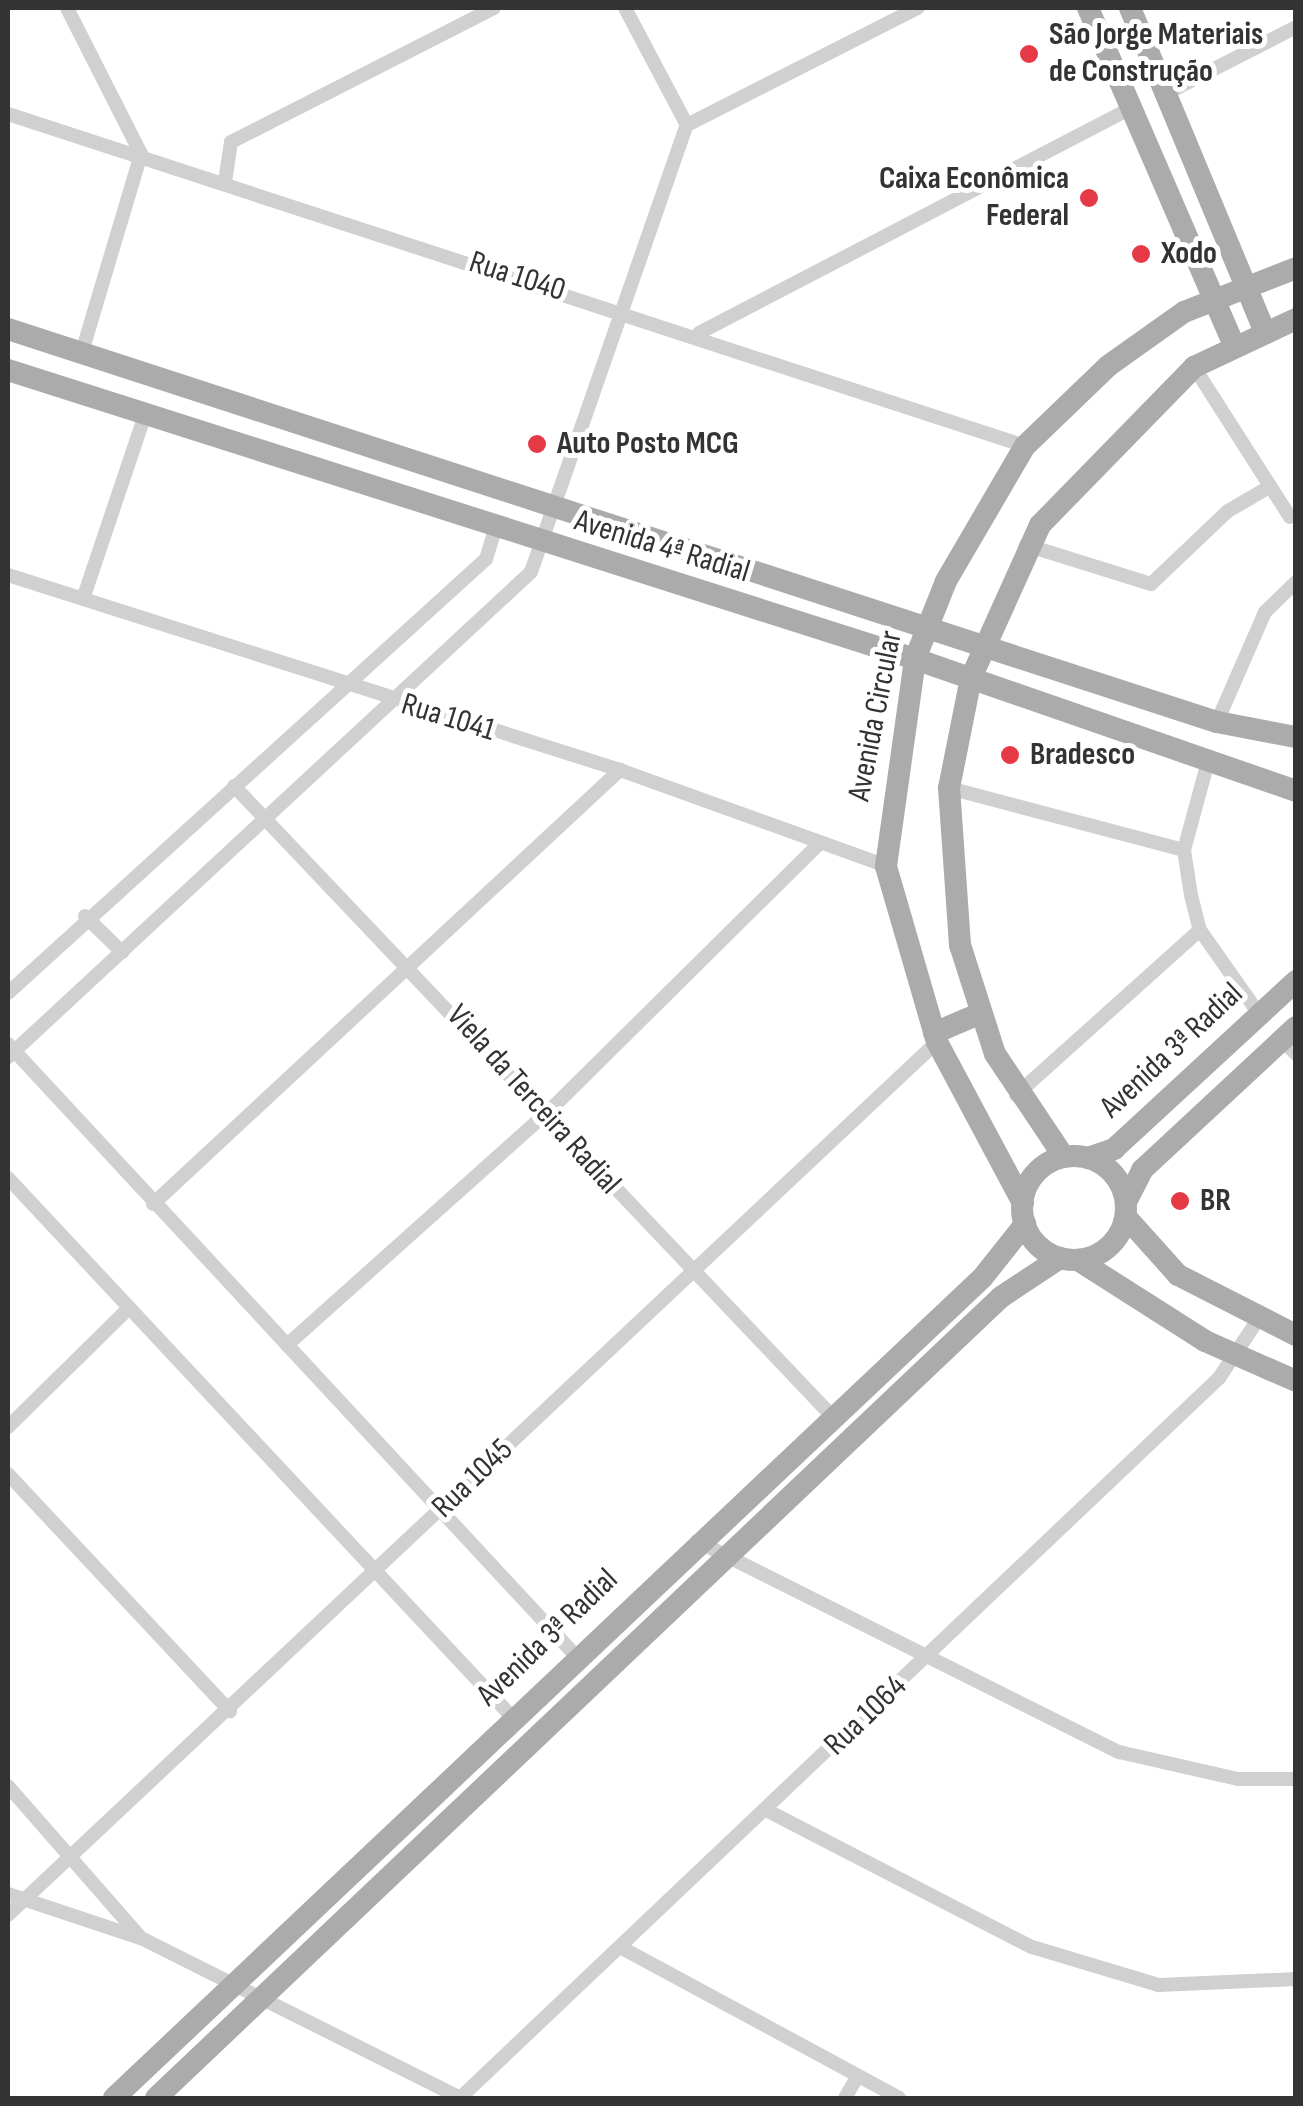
<!DOCTYPE html>
<html>
<head>
<meta charset="utf-8">
<style>
	body { margin:0 }
	#map { position:relative; width:1303px; height:2106px; overflow:hidden; background:#fff; font-family:"Sofia Sans Condensed",sans-serif }
	div>[style] { position:absolute }
	.minor>* { height:14px; margin:-7px; padding:0 7px; transform-origin:7px; border-radius:7px; background:#d0d0d0 }
	.primary>* { height:22px; margin:-11px; padding:0 11px; transform-origin:11px; border-radius:11px; background:#ababab }
	.primary>.ring { margin:-11px; padding:0; box-sizing:content-box; background:none; border:22px solid #ababab; border-radius:50% }
	.dots>* { width:28px; height:28px; translate:-50% -50%; box-sizing:border-box; border:5px solid #fff; border-radius:50% }
	span { translate:-50% -50%; white-space:nowrap; text-align:center; line-height:1.15; -webkit-text-stroke:10px #fff; paint-order:stroke }
	.poi-label { font-size:32px; color:#333; font-weight:700 }
	.left { translate:0 -50%; text-align:left }
	.right { translate:-100% -50%; text-align:right }
	.street-label { font-size:32px; color:#333 }
	.frame { position:absolute; inset:0; border:10px solid #333; pointer-events:none }
</style>
</head>
<body>
<div id="map">
	<div class="minor">
		<i style="left:67px;top:8px;width:164px;rotate:63.1deg"></i>
		<i style="left:625px;top:8px;width:132px;rotate:62.1deg"></i>
		<i style="left:1169px;top:92px;width:143px;rotate:-27.1deg"></i>
		<i style="left:8px;top:114px;width:1070px;rotate:18.08deg"></i>
		<i style="left:687px;top:125px;width:259px;rotate:-26.9deg"></i>
		<i style="left:225px;top:182px;width:40px;rotate:-81.5deg"></i>
		<i style="left:231px;top:142px;width:295px;rotate:-27deg"></i>
		<i style="left:699px;top:333px;width:487px;rotate:-27.5deg"></i>
		<i style="left:82px;top:352px;width:207px;rotate:-73.4deg"></i>
		<i style="left:1194px;top:367px;width:178px;rotate:57.4deg"></i>
		<i style="left:1026px;top:545px;width:131px;rotate:17.3deg"></i>
		<i style="left:1151px;top:584px;width:106px;rotate:-43.5deg"></i>
		<i style="left:1228px;top:511px;width:48px;rotate:-30.3deg"></i>
		<i style="left:8px;top:575px;width:642px;rotate:17.67deg"></i>
		<i style="left:620px;top:770px;width:283px;rotate:19.8deg"></i>
		<i style="left:83px;top:599px;width:194px;rotate:-71.4deg"></i>
		<i style="left:1217px;top:722px;width:120px;rotate:-66.4deg"></i>
		<i style="left:1265px;top:612px;width:43px;rotate:-44.1deg"></i>
		<i style="left:1209px;top:758px;width:95px;rotate:105.2deg"></i>
		<i style="left:1184px;top:850px;width:46px;rotate:81.2deg"></i>
		<i style="left:1191px;top:895px;width:36px;rotate:76deg"></i>
		<i style="left:1200px;top:930px;width:103px;rotate:54.9deg"></i>
		<i style="left:234px;top:786px;width:867px;rotate:46.5deg"></i>
		<i style="left:949px;top:788px;width:243px;rotate:14.8deg"></i>
		<i style="left:85px;top:916px;width:52px;rotate:44.2deg"></i>
		<i style="left:8px;top:993px;width:646px;rotate:-42.24deg"></i>
		<i style="left:486px;top:559px;width:31px;rotate:-73deg"></i>
		<i style="left:1281px;top:1039px;width:21px;rotate:45deg"></i>
		<i style="left:8px;top:1044px;width:835px;rotate:47.14deg"></i>
		<i style="left:8px;top:1057px;width:713px;rotate:-42.84deg"></i>
		<i style="left:531px;top:572px;width:473px;rotate:-70.8deg"></i>
		<i style="left:1016px;top:1095px;width:247px;rotate:-41.9deg"></i>
		<i style="left:8px;top:1178px;width:738px;rotate:46.92deg"></i>
		<i style="left:153px;top:1204px;width:638px;rotate:-42.9deg"></i>
		<i style="left:287px;top:1345px;width:350px;rotate:-41.8deg"></i>
		<i style="left:548px;top:1112px;width:380px;rotate:-44.7deg"></i>
		<i style="left:8px;top:1427px;width:170px;rotate:-44.5deg"></i>
		<i style="left:8px;top:1474px;width:325px;rotate:46.9deg"></i>
		<i style="left:697px;top:1541px;width:472px;rotate:26.6deg"></i>
		<i style="left:1119px;top:1752px;width:122px;rotate:12.8deg"></i>
		<i style="left:1238px;top:1779px;width:58px"></i>
		<i style="left:8px;top:1786px;width:202px;rotate:48.8deg"></i>
		<i style="left:141px;top:1938px;width:358px;rotate:26.6deg"></i>
		<i style="left:768px;top:1811px;width:297px;rotate:27.3deg"></i>
		<i style="left:1032px;top:1947px;width:133px;rotate:16.7deg"></i>
		<i style="left:1159px;top:1985px;width:137px;rotate:-2.5deg"></i>
		<i style="left:8px;top:1894px;width:139px;rotate:18.4deg"></i>
		<i style="left:8px;top:1915px;width:1275px;rotate:-43.22deg"></i>
		<i style="left:622px;top:1948px;width:315px;rotate:28.4deg"></i>
		<i style="left:460px;top:2098px;width:1046px;rotate:-43.49deg"></i>
		<i style="left:1219px;top:1378px;width:69px;rotate:-56.3deg"></i>
		<i style="left:845px;top:2098px;width:22px;rotate:-60deg"></i>
	</div>
	<div class="primary">
		<i style="left:1088px;top:8px;width:369px;rotate:66.6deg"></i>
		<i style="left:1130px;top:8px;width:352px;rotate:67.4deg"></i>
		<i style="left:8px;top:329px;width:1271px;rotate:18.01deg"></i>
		<i style="left:1217px;top:722px;width:80px;rotate:10.8deg"></i>
		<i style="left:8px;top:370px;width:952px;rotate:17.67deg"></i>
		<i style="left:915px;top:659px;width:403px;rotate:19.1deg"></i>
		<i style="left:934px;top:1033px;width:49px;rotate:-22.9deg"></i>
		<i class="ring" style="left:1022px;top:1156px;width:82px;height:82px"></i>
		<i style="left:1064px;top:1157px;width:124px;rotate:-123.8deg"></i>
		<i style="left:995px;top:1054px;width:114px;rotate:-107.8deg"></i>
		<i style="left:960px;top:945px;width:157px;rotate:-94deg"></i>
		<i style="left:949px;top:788px;width:112px;rotate:-78.7deg"></i>
		<i style="left:971px;top:678px;width:168px;rotate:-65.7deg"></i>
		<i style="left:1040px;top:525px;width:221px;rotate:-45.7deg"></i>
		<i style="left:1194px;top:367px;width:113px;rotate:-25.2deg"></i>
		<i style="left:1088px;top:1158px;width:28px;rotate:-19deg"></i>
		<i style="left:1114px;top:1149px;width:248px;rotate:-42.7deg"></i>
		<i style="left:1126px;top:1202px;width:36px;rotate:-63deg"></i>
		<i style="left:1142px;top:1170px;width:210px;rotate:-42.9deg"></i>
		<i style="left:1023px;top:1203px;width:183px;rotate:-118.1deg"></i>
		<i style="left:937px;top:1042px;width:183px;rotate:-106.2deg"></i>
		<i style="left:886px;top:866px;width:209px;rotate:-82deg"></i>
		<i style="left:915px;top:659px;width:84px;rotate:-68.3deg"></i>
		<i style="left:946px;top:581px;width:156px;rotate:-59.7deg"></i>
		<i style="left:1025px;top:446px;width:115px;rotate:-43.9deg"></i>
		<i style="left:1108px;top:366px;width:93px;rotate:-35.4deg"></i>
		<i style="left:1184px;top:312px;width:120px;rotate:-21.4deg"></i>
		<i style="left:1126px;top:1217px;width:78px;rotate:48.1deg"></i>
		<i style="left:1178px;top:1275px;width:132px;rotate:27deg"></i>
		<i style="left:1078px;top:1260px;width:151px;rotate:32.5deg"></i>
		<i style="left:1205px;top:1341px;width:99px;rotate:23.7deg"></i>
		<i style="left:114px;top:2098px;width:1195px;rotate:-43.37deg"></i>
		<i style="left:983px;top:1277px;width:68px;rotate:-51.6deg"></i>
		<i style="left:156px;top:2098px;width:1164px;rotate:-43.47deg"></i>
		<i style="left:1001px;top:1297px;width:71px;rotate:-33.5deg"></i>
	</div>
	<div class="dots">
		<i style="left:1029px;top:54px;background:#e63946"></i>
		<i style="left:1089px;top:198px;background:#e63946"></i>
		<i style="left:1141px;top:254px;background:#e63946"></i>
		<i style="left:537px;top:444px;background:#e63946"></i>
		<i style="left:1010px;top:755px;background:#e63946"></i>
		<i style="left:1180px;top:1201px;background:#e63946"></i>
	</div>
	<div class="poi-label">
		<span class="left" style="left:1049px;top:54px">São Jorge Materiais<br>de Construção</span>
		<span class="right" style="left:1069px;top:198px">Caixa Econômica<br>Federal</span>
		<span class="left" style="left:1161px;top:254px">Xodo</span>
		<span class="left" style="left:557px;top:444px">Auto Posto MCG</span>
		<span class="left" style="left:1030px;top:755px">Bradesco</span>
		<span class="left" style="left:1200px;top:1201px">BR</span>
	</div>
	<div class="street-label">
		<span style="left:517px;top:277px;rotate:18deg">Rua 1040</span>
		<span style="left:662px;top:547px;rotate:17deg">Avenida 4ª Radial</span>
		<span style="left:876px;top:716px;rotate:-79deg">Avenida Circular</span>
		<span style="left:448px;top:718px;rotate:17deg">Rua 1041</span>
		<span style="left:1172px;top:1051px;rotate:-43deg">Avenida 3ª Radial</span>
		<span style="left:533px;top:1100px;rotate:48deg">Viela da Terceira Radial</span>
		<span style="left:473px;top:1479px;rotate:-44deg">Rua 1045</span>
		<span style="left:548px;top:1638px;rotate:-44deg">Avenida 3ª Radial</span>
		<span style="left:866px;top:1716px;rotate:-44deg">Rua 1064</span>
	</div>
	<div class="frame"></div>
</div>
</body>
</html>
